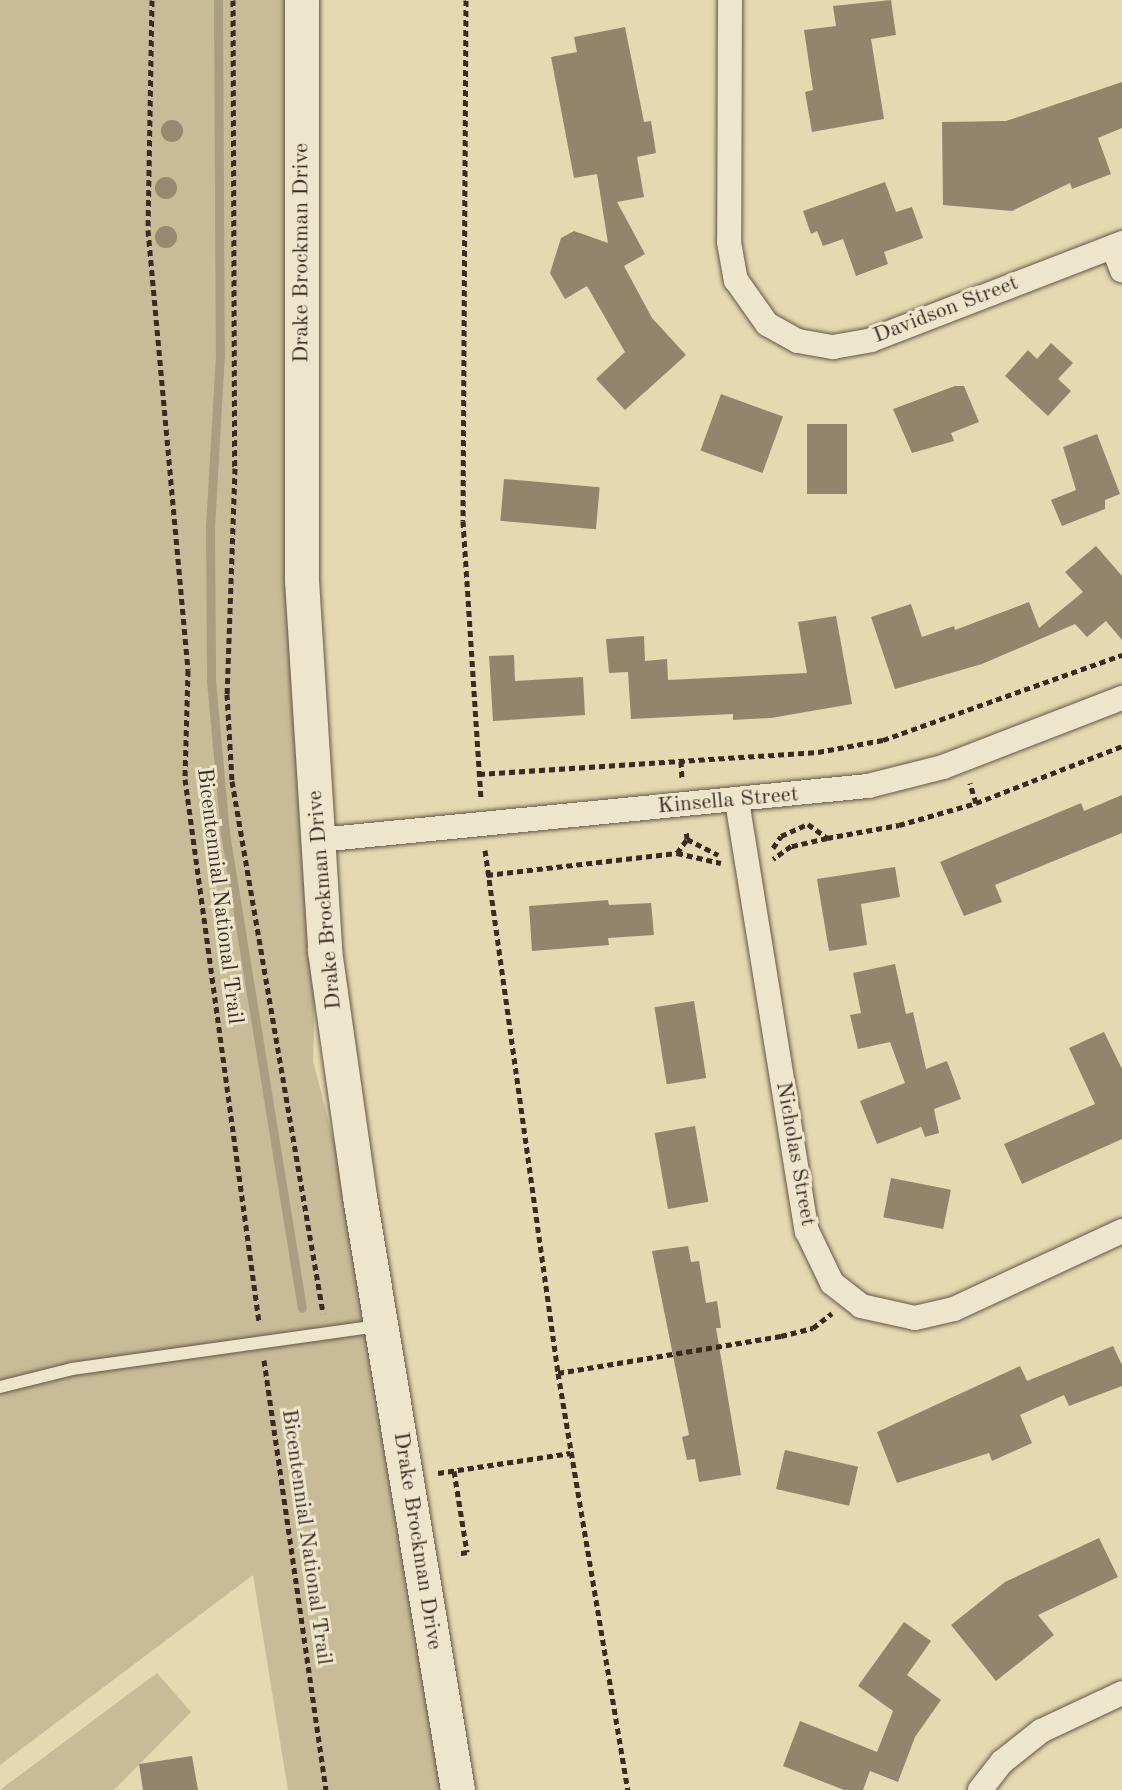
<!DOCTYPE html>
<html>
<head>
<meta charset="utf-8">
<style>
	body { margin:0 }
	#map { position:relative; width:1122px; height:1790px; overflow:hidden; background:#e4d9b0; font-family:"Old Standard TT",serif }
	div>[style] { position:absolute }
	.green>* { inset:0; background:#c7bb98 }
	.stream>* { height:9px; margin:-4.5px; padding:0 4.5px; transform-origin:4.5px; border-radius:4.5px; background:#aa9e80 }
	.building>* { inset:0; background:#92856c; transform-origin:0 0 }
	.path>* { height:5px; margin-top:-2.5px; transform-origin:0; background:repeating-linear-gradient(90deg,#3a2a23 0 6px,transparent 0 10px) }
	.roads { filter:drop-shadow(0 0 2px #645646) drop-shadow(0 0 2px #645646) }
	.lane>* { height:12px; margin:-6px; padding:0 6px; transform-origin:6px; border-radius:6px; background:#ede6cc }
	.street>* { height:24px; margin:-12px; padding:0 12px; transform-origin:12px; border-radius:12px; background:#ede6cc }
	.secondary>* { height:34px; margin:-17px; padding:0 17px; transform-origin:17px; border-radius:17px; background:#ede6cc }
	.trees>* { width:22px; height:22px; margin:-11px; border-radius:50%; background:#96896f }
	span { translate:-50% -50%; white-space:nowrap; text-align:center; line-height:1.15; -webkit-text-stroke:6px #ede6cc; paint-order:stroke }
	.street-label { font-size:22px; color:#3a2a23 }
</style>
</head>
<body>
<div id="map">
	<div class="green">
		<i style="clip-path:polygon(0 0,305px 0,319px 840px,313px 1061px,381px 1325px,458px 1790px,288px 1790px,253px 1575px,0 1765px)"></i>
		<i style="clip-path:polygon(157px 1673px,191px 1712px,114px 1790px,0 1790px)"></i>
	</div>
	<div class="stream">
		<i style="left:218px;top:0;width:354px;rotate:89.7deg"></i>
		<i style="left:220px;top:354px;width:172px;rotate:93.3deg"></i>
		<i style="left:210px;top:526px;width:154px;rotate:89.6deg"></i>
		<i style="left:211px;top:680px;width:154px;rotate:84.8deg"></i>
		<i style="left:225px;top:833px;width:481px;rotate:80.8deg"></i>
	</div>
	<div class="building">
		<i style="clip-path:polygon(891px 0,896px 35px,871px 39px,884px 119px,812px 132px,805px 92px,813px 90px,804px 30px,836px 26px,833px 6px)"></i>
		<i style="clip-path:polygon(625px 27px,644px 122px,651px 121px,656px 153px,637px 157px,644px 197px,617px 202px,645px 254px,624px 266px,652px 318px,686px 355px,625px 410px,596px 379px,625px 352px,587px 286px,565px 299px,550px 273px,561px 238px,574px 231px,608px 243px,597px 174px,574px 178px,551px 57px,577px 52px,574px 37px)"></i>
		<i style="clip-path:polygon(1122px 82px,1122px 128px,1098px 138px,1111px 174px,1072px 189px,1070px 183px,1012px 211px,943px 205px,942px 122px,1006px 121px)"></i>
		<i style="clip-path:polygon(885px 182px,896px 212px,912px 207px,923px 238px,884px 252px,888px 264px,856px 276px,843px 239px,823px 246px,817px 231px,811px 234px,803px 211px)"></i>
		<i style="clip-path:polygon(1051px 343px,1073px 363px,1058px 379px,1071px 391px,1048px 416px,1005px 376px,1028px 350px,1037px 359px)"></i>
		<i style="clip-path:polygon(955px 386px,964px 386px,979px 422px,951px 433px,954px 441px,912px 453px,893px 409px)"></i>
		<i style="left:721px;top:394px;width:66px;height:60px;rotate:20deg"></i>
		<i style="left:807px;top:424px;width:40px;height:70px"></i>
		<i style="clip-path:polygon(1097px 434px,1120px 494px,1105px 500px,1105px 509px,1062px 526px,1051px 500px,1076px 490px,1063px 447px)"></i>
		<i style="left:504px;top:479px;width:96px;height:42px;rotate:5deg"></i>
		<i style="clip-path:polygon(1096px 546px,1122px 576px,1122px 640px,1106px 621px,1087px 637px,1075px 624px,982px 664px,895px 689px,871px 617px,911px 604px,922px 637px,954px 626px,955px 630px,1029px 602px,1039px 628px,1083px 592px,1065px 572px)"></i>
		<i style="clip-path:polygon(836px 616px,852px 704px,771px 718px,733px 720px,733px 714px,631px 719px,628px 672px,609px 673px,606px 639px,644px 636px,645px 661px,667px 659px,668px 680px,807px 673px,798px 622px)"></i>
		<i style="clip-path:polygon(514px 655px,515px 681px,583px 677px,585px 715px,493px 721px,489px 656px)"></i>
		<i style="clip-path:polygon(1122px 795px,1122px 833px,995px 885px,1002px 902px,964px 916px,940px 862px,1081px 803px,1084px 811px)"></i>
		<i style="clip-path:polygon(895px 867px,900px 897px,861px 904px,867px 945px,829px 951px,817px 879px)"></i>
		<i style="clip-path:polygon(608px 900px,609px 905px,651px 903px,654px 935px,608px 938px,609px 945px,532px 951px,529px 906px)"></i>
		<i style="clip-path:polygon(895px 964px,906px 1014px,913px 1012px,926px 1069px,947px 1061px,961px 1099px,934px 1109px,939px 1133px,925px 1137px,917px 1116px,921px 1127px,877px 1144px,860px 1101px,905px 1083px,890px 1042px,858px 1049px,850px 1015px,861px 1013px,853px 973px)"></i>
		<i style="left:694px;top:1001px;width:78px;height:40px;rotate:81deg"></i>
		<i style="clip-path:polygon(1104px 1032px,1122px 1069px,1122px 1139px,1022px 1184px,1004px 1144px,1095px 1104px,1069px 1048px)"></i>
		<i style="left:695px;top:1126px;width:77px;height:41px;rotate:80deg"></i>
		<i style="left:891px;top:1178px;width:61px;height:40px;rotate:11deg"></i>
		<i style="clip-path:polygon(688px 1246px,691px 1262px,699px 1261px,706px 1303px,717px 1301px,721px 1328px,716px 1328px,741px 1475px,699px 1482px,695px 1459px,687px 1460px,682px 1437px,689px 1435px,652px 1251px)"></i>
		<i style="clip-path:polygon(1113px 1346px,1122px 1365px,1122px 1386px,1069px 1406px,1064px 1395px,1020px 1415px,1032px 1443px,992px 1461px,989px 1453px,897px 1483px,877px 1432px,1020px 1366px,1027px 1381px)"></i>
		<i style="left:785px;top:1450px;width:75px;height:40px;rotate:13deg"></i>
		<i style="clip-path:polygon(1099px 1538px,1118px 1577px,1038px 1615px,1054px 1635px,996px 1681px,951px 1625px,1005px 1582px)"></i>
		<i style="clip-path:polygon(904px 1622px,931px 1641px,907px 1675px,941px 1700px,915px 1737px,898px 1782px,870px 1771px,863px 1790px,844px 1790px,783px 1766px,800px 1721px,877px 1752px,893px 1711px,858px 1686px)"></i>
		<i style="clip-path:polygon(192px 1756px,198px 1790px,143px 1790px,139px 1764px)"></i>
	</div>
	<div class="path">
		<i style="left:152px;top:0;width:230px;rotate:91deg"></i>
		<i style="left:148px;top:230px;width:442px;rotate:84.8deg"></i>
		<i style="left:188px;top:670px;width:109px;rotate:91.6deg"></i>
		<i style="left:185px;top:779px;width:548px;rotate:82.24deg"></i>
		<i style="left:233px;top:0;width:468px;rotate:89.8deg"></i>
		<i style="left:235px;top:468px;width:226px;rotate:92deg"></i>
		<i style="left:227px;top:694px;width:87px;rotate:86.7deg"></i>
		<i style="left:232px;top:781px;width:540px;rotate:80.29deg"></i>
		<i style="left:466px;top:0;width:521px;rotate:90.33deg"></i>
		<i style="left:463px;top:521px;width:280px;rotate:86.3deg"></i>
		<i style="left:681px;top:761px;width:19px;rotate:87deg"></i>
		<i style="left:479px;top:774px;width:340px;rotate:-3.7deg"></i>
		<i style="left:818px;top:752px;width:66px;rotate:-10.5deg"></i>
		<i style="left:883px;top:740px;width:254px;rotate:-19.6deg"></i>
		<i style="left:976px;top:803px;width:157px;rotate:-21.3deg"></i>
		<i style="left:827px;top:838px;width:73px;rotate:-10.2deg"></i>
		<i style="left:899px;top:825px;width:80px;rotate:-15.9deg"></i>
		<i style="left:976px;top:803px;width:21px;rotate:-107deg"></i>
		<i style="left:687px;top:839px;width:35px;rotate:27deg"></i>
		<i style="left:773px;top:848px;width:14px;rotate:-56deg"></i>
		<i style="left:781px;top:836px;width:30px;rotate:-24deg"></i>
		<i style="left:808px;top:824px;width:24px;rotate:36deg"></i>
		<i style="left:827px;top:838px;width:37px;rotate:167deg"></i>
		<i style="left:791px;top:846px;width:22px;rotate:144deg"></i>
		<i style="left:485px;top:850px;width:528px;rotate:82.05deg"></i>
		<i style="left:558px;top:1373px;width:423px;rotate:80.5deg"></i>
		<i style="left:677px;top:853px;width:17px;rotate:-54deg"></i>
		<i style="left:687px;top:839px;width:9px;rotate:-96deg"></i>
		<i style="left:487px;top:875px;width:191px;rotate:-6.6deg"></i>
		<i style="left:677px;top:853px;width:45px;rotate:12.8deg"></i>
		<i style="left:264px;top:1360px;width:434px;rotate:81.8deg"></i>
		<i style="left:558px;top:1373px;width:226px;rotate:-9.4deg"></i>
		<i style="left:781px;top:1336px;width:33px;rotate:-14deg"></i>
		<i style="left:813px;top:1328px;width:24px;rotate:-38deg"></i>
		<i style="left:454px;top:1471px;width:82px;rotate:80.9deg"></i>
		<i style="left:467px;top:1552px;width:10px;rotate:169deg"></i>
		<i style="left:438px;top:1473px;width:134px;rotate:-8.6deg"></i>
	</div>
	<div class="roads">
		<div class="lane">
			<i style="left:0;top:1387px;width:74px;rotate:-14deg"></i>
			<i style="left:72px;top:1369px;width:309px;rotate:-8deg"></i>
		</div>
		<div class="street">
			<i style="left:730px;top:0;width:242px;rotate:90.2deg"></i>
			<i style="left:729px;top:242px;width:39px;rotate:80deg"></i>
			<i style="left:736px;top:280px;width:54px;rotate:54.8deg"></i>
			<i style="left:767px;top:324px;width:35px;rotate:29deg"></i>
			<i style="left:798px;top:341px;width:36px;rotate:10deg"></i>
			<i style="left:833px;top:347px;width:39px;rotate:-10deg"></i>
			<i style="left:871px;top:340px;width:269px;rotate:-21.1deg"></i>
			<i style="left:1113px;top:247px;width:25px;rotate:69deg"></i>
			<i style="left:737px;top:801px;width:436px;rotate:80.8deg"></i>
			<i style="left:807px;top:1231px;width:58px;rotate:64.3deg"></i>
			<i style="left:832px;top:1283px;width:37px;rotate:38deg"></i>
			<i style="left:861px;top:1306px;width:55px;rotate:12.5deg"></i>
			<i style="left:915px;top:1318px;width:40px;rotate:-13deg"></i>
			<i style="left:954px;top:1309px;width:185px;rotate:-24.9deg"></i>
			<i style="left:319px;top:840px;width:552px;rotate:-5.62deg"></i>
			<i style="left:868px;top:786px;width:77px;rotate:-14.2deg"></i>
			<i style="left:943px;top:767px;width:192px;rotate:-21.1deg"></i>
			<i style="left:980px;top:1790px;width:36px;rotate:-52deg"></i>
			<i style="left:1002px;top:1762px;width:50px;rotate:-38.5deg"></i>
			<i style="left:1041px;top:1731px;width:89px;rotate:-25.1deg"></i>
		</div>
		<div class="secondary">
			<i style="left:302px;top:0;width:581px;rotate:90deg"></i>
			<i style="left:302px;top:581px;width:371px;rotate:86.4deg"></i>
			<i style="left:325px;top:951px;width:248px;rotate:81.9deg"></i>
			<i style="left:360px;top:1197px;width:601px;rotate:80.62deg"></i>
		</div>
	</div>
	<div class="trees">
		<i style="left:172px;top:131px"></i>
		<i style="left:166px;top:188px"></i>
		<i style="left:166px;top:237px"></i>
	</div>
	<div class="street-label">
		<span style="left:302px;top:253px;rotate:-90deg">Drake Brockman Drive</span>
		<span style="left:946px;top:310px;rotate:-21deg">Davidson Street</span>
		<span style="left:728px;top:801px;rotate:-5deg">Kinsella Street</span>
		<span style="left:219px;top:896px;rotate:83deg">Bicentennial National Trail</span>
		<span style="left:325px;top:900px;rotate:-95deg">Drake Brockman Drive</span>
		<span style="left:795px;top:1154px;rotate:80deg">Nicholas Street</span>
		<span style="left:306px;top:1537px;rotate:82deg">Bicentennial National Trail</span>
		<span style="left:417px;top:1541px;rotate:81deg">Drake Brockman Drive</span>
	</div>
</div>
</body>
</html>
